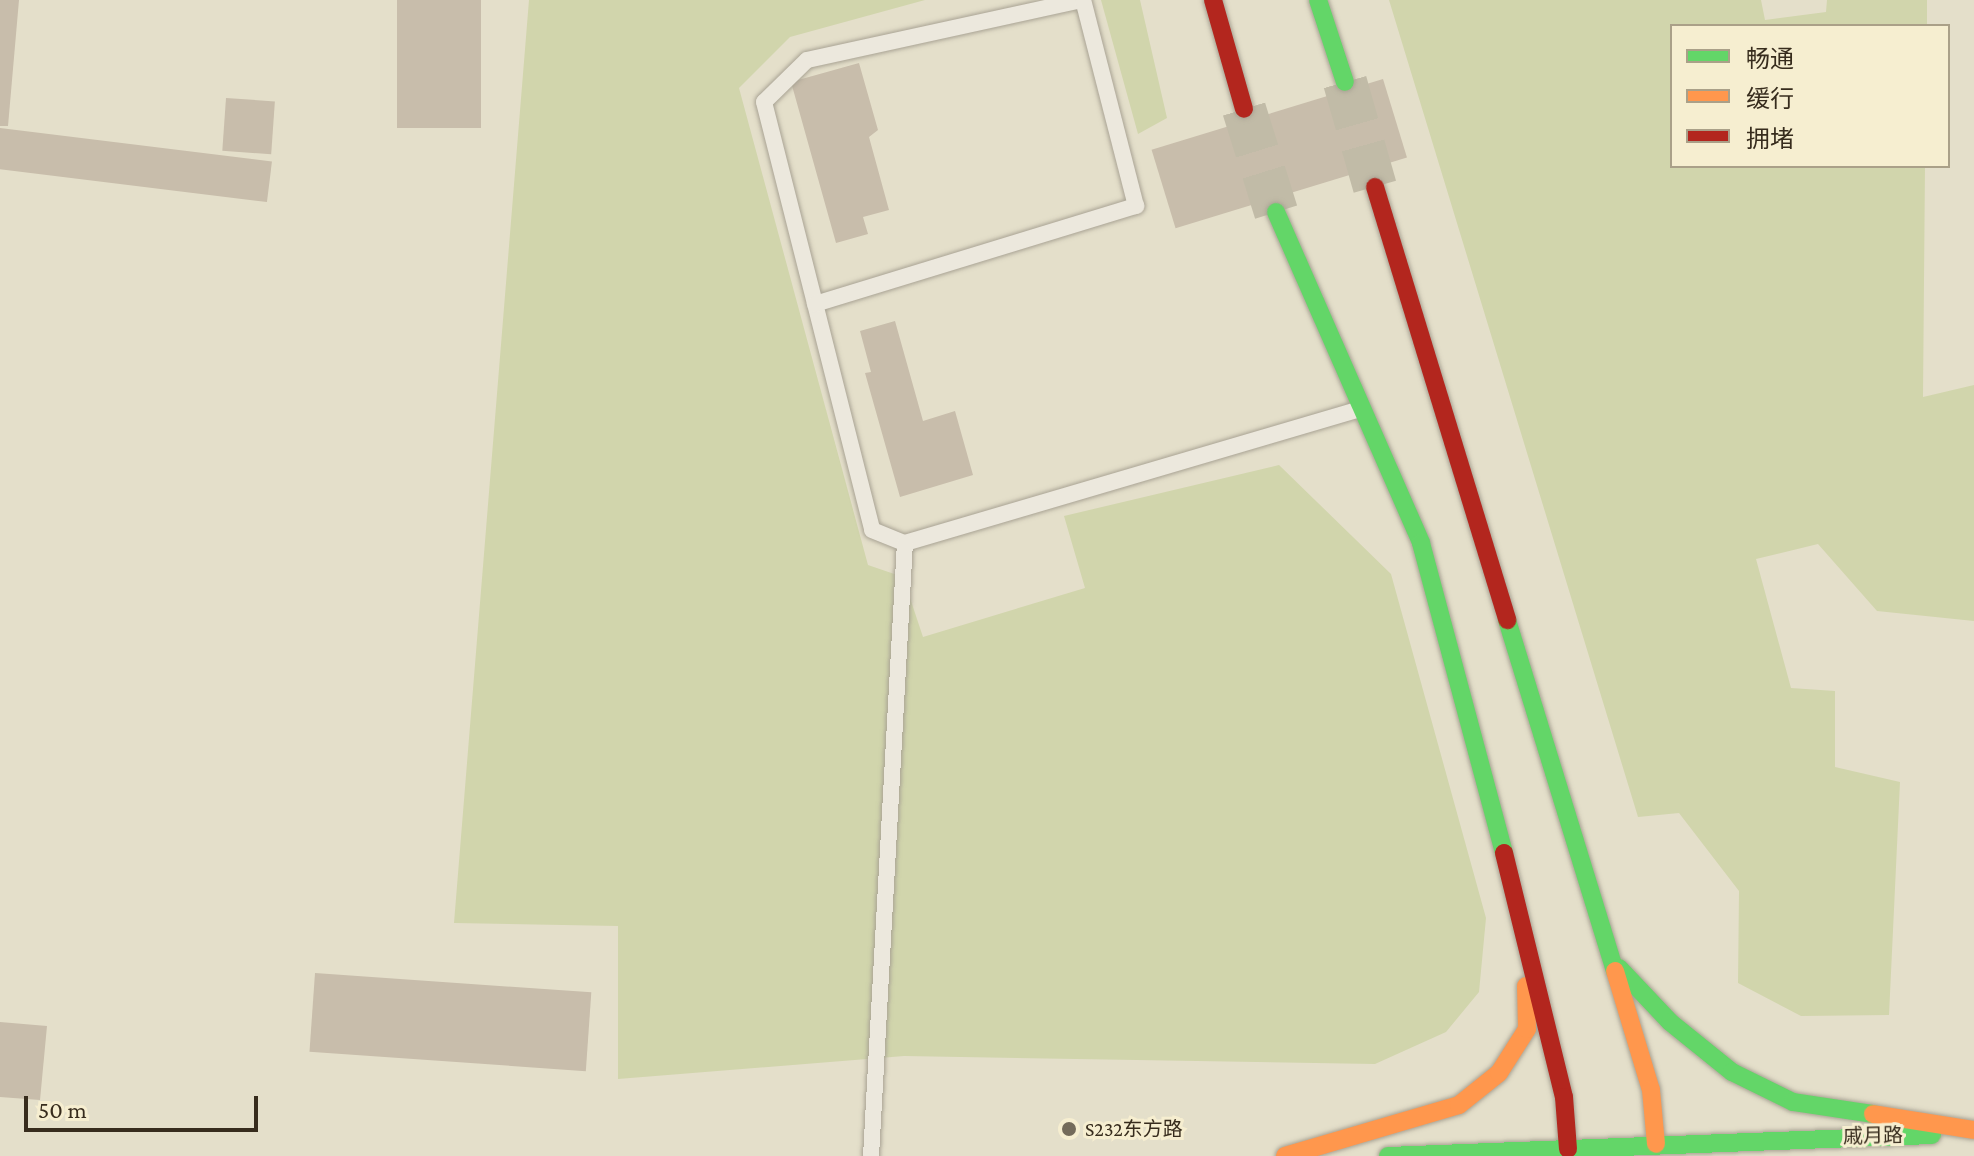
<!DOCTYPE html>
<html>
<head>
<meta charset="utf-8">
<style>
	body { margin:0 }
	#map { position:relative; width:1974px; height:1156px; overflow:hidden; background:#e4dfca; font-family:"Crimson Pro","Noto Sans SC",serif }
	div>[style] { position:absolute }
	.green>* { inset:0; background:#d1d5ac }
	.building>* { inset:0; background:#c8bdab; transform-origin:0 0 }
	.highway-tunnel>* { height:44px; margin-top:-22px; transform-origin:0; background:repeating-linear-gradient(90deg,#c1bba7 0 44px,transparent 0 66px) }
	.roads { filter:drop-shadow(0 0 2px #a9a394) drop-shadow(0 0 2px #a9a394) }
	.lane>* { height:16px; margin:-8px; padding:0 8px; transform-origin:8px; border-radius:8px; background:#ece8dd }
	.fast>* { height:18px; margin:-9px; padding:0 9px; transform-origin:9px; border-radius:9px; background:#63d668 }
	.slow>* { height:18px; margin:-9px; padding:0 9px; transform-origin:9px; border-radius:9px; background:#ff974d }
	.jam>* { height:18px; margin:-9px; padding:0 9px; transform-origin:9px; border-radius:9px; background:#b3261e }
	.dots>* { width:22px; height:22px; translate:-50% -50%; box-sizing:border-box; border:4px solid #f6eed0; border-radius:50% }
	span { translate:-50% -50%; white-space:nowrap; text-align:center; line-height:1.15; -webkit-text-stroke:6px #f6eed0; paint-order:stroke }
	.poi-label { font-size:20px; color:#372c1d }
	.left { translate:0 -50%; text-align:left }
	.street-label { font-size:20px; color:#372c1d }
	.legend { position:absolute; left:1670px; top:24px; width:280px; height:144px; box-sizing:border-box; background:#f6eed0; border:2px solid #aaa088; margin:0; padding:10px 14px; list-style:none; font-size:24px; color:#372c1d }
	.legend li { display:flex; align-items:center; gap:16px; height:40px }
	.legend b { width:40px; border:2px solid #aaa088 }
	.scale { position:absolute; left:24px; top:1096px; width:234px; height:36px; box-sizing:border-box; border:4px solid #372c1d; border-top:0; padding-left:10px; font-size:24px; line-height:28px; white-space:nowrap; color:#372c1d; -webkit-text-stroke:6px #f6eed0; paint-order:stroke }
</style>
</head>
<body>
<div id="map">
	<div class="green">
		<i style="clip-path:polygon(529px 0,925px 0,790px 37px,739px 88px,868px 565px,903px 577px,923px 637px,1085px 588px,1064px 516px,1279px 465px,1391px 574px,1486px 918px,1479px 992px,1446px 1032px,1375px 1064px,904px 1056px,618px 1079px,618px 926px,454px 923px)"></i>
		<i style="clip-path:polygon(1101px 0,1140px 0,1167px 118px,1138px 134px)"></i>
		<i style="clip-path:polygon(1389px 0,1761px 0,1765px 20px,1826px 12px,1827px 0,1927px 0,1927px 26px,1672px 26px,1672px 166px,1925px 166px,1923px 397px,1974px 385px,1974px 621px,1877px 611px,1818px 544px,1756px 559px,1791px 688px,1835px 691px,1835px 767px,1900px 782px,1889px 1015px,1801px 1016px,1738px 983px,1739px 891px,1679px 813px,1638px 817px)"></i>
	</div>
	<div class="building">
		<i style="clip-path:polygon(0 0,19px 0,8px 126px,0 126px)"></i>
		<i style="left:397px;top:0;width:84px;height:128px"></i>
		<i style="clip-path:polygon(859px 63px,878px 130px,869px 137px,889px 210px,863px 217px,868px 234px,836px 243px,791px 82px)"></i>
		<i style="left:1383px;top:79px;width:82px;height:242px;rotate:73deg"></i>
		<i style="left:226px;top:98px;width:49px;height:53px;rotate:4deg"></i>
		<i style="left:0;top:128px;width:274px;height:41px;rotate:7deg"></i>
		<i style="clip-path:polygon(895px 321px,923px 421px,955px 411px,973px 475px,900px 497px,865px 373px,871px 372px,860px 331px)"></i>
		<i style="left:315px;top:973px;width:277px;height:79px;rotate:4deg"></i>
		<i style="clip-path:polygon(0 1022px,47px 1026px,40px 1100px,0 1097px)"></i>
	</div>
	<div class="highway-tunnel">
		<i style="left:1345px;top:82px;width:109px;rotate:74.1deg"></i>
		<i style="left:1244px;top:109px;width:108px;rotate:72.7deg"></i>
	</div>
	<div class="roads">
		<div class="lane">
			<i style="left:1082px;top:0;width:281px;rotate:167.7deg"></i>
			<i style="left:807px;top:60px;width:60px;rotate:135.7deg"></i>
			<i style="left:764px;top:102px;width:441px;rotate:75.8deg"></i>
			<i style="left:872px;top:530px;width:35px;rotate:22deg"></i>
			<i style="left:905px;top:543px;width:475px;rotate:-16.4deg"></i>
			<i style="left:815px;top:304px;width:336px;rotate:-17deg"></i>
			<i style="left:1136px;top:206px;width:213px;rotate:-104.4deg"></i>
			<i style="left:871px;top:1156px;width:614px;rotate:-86.83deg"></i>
		</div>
		<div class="fast">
			<i style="left:1318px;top:0;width:86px;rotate:71.8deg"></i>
			<i style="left:1276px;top:212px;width:361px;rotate:66.3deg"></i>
			<i style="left:1421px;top:543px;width:321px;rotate:75deg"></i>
			<i style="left:1507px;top:620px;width:367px;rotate:72.9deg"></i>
			<i style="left:1619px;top:968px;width:74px;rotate:46.6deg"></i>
			<i style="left:1670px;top:1022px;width:80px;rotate:38.9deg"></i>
			<i style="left:1732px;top:1072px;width:68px;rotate:26.2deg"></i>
			<i style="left:1793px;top:1102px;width:81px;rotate:8.5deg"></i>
			<i style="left:1388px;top:1156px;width:544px;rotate:-2.21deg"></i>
		</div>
		<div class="slow">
			<i style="left:1615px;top:971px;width:124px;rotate:73.2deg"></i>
			<i style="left:1651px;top:1090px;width:54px;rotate:84.7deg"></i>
			<i style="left:1873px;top:1114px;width:102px;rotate:9deg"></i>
			<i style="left:1285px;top:1156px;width:181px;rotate:-16.3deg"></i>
			<i style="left:1459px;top:1105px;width:51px;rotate:-38.7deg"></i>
			<i style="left:1499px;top:1073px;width:52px;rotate:-57.5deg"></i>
			<i style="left:1527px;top:1029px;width:43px;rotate:-91.3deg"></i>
		</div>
		<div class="jam">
			<i style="left:1213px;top:0;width:113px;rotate:74.1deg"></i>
			<i style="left:1375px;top:187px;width:453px;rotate:73deg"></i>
			<i style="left:1504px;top:853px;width:251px;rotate:76.2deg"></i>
			<i style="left:1564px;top:1097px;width:52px;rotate:85.6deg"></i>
		</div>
	</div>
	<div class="dots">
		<i style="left:1069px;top:1129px;background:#746b5a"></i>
	</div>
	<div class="poi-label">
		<span class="left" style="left:1085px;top:1129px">S232东方路</span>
	</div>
	<div class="street-label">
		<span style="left:1873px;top:1136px;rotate:-1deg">戚月路</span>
	</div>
	<ul class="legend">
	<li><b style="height:10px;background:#63d668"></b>畅通</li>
	<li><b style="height:10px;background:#ff974d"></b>缓行</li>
	<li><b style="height:10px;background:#b3261e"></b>拥堵</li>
	</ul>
	<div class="scale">50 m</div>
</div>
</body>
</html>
